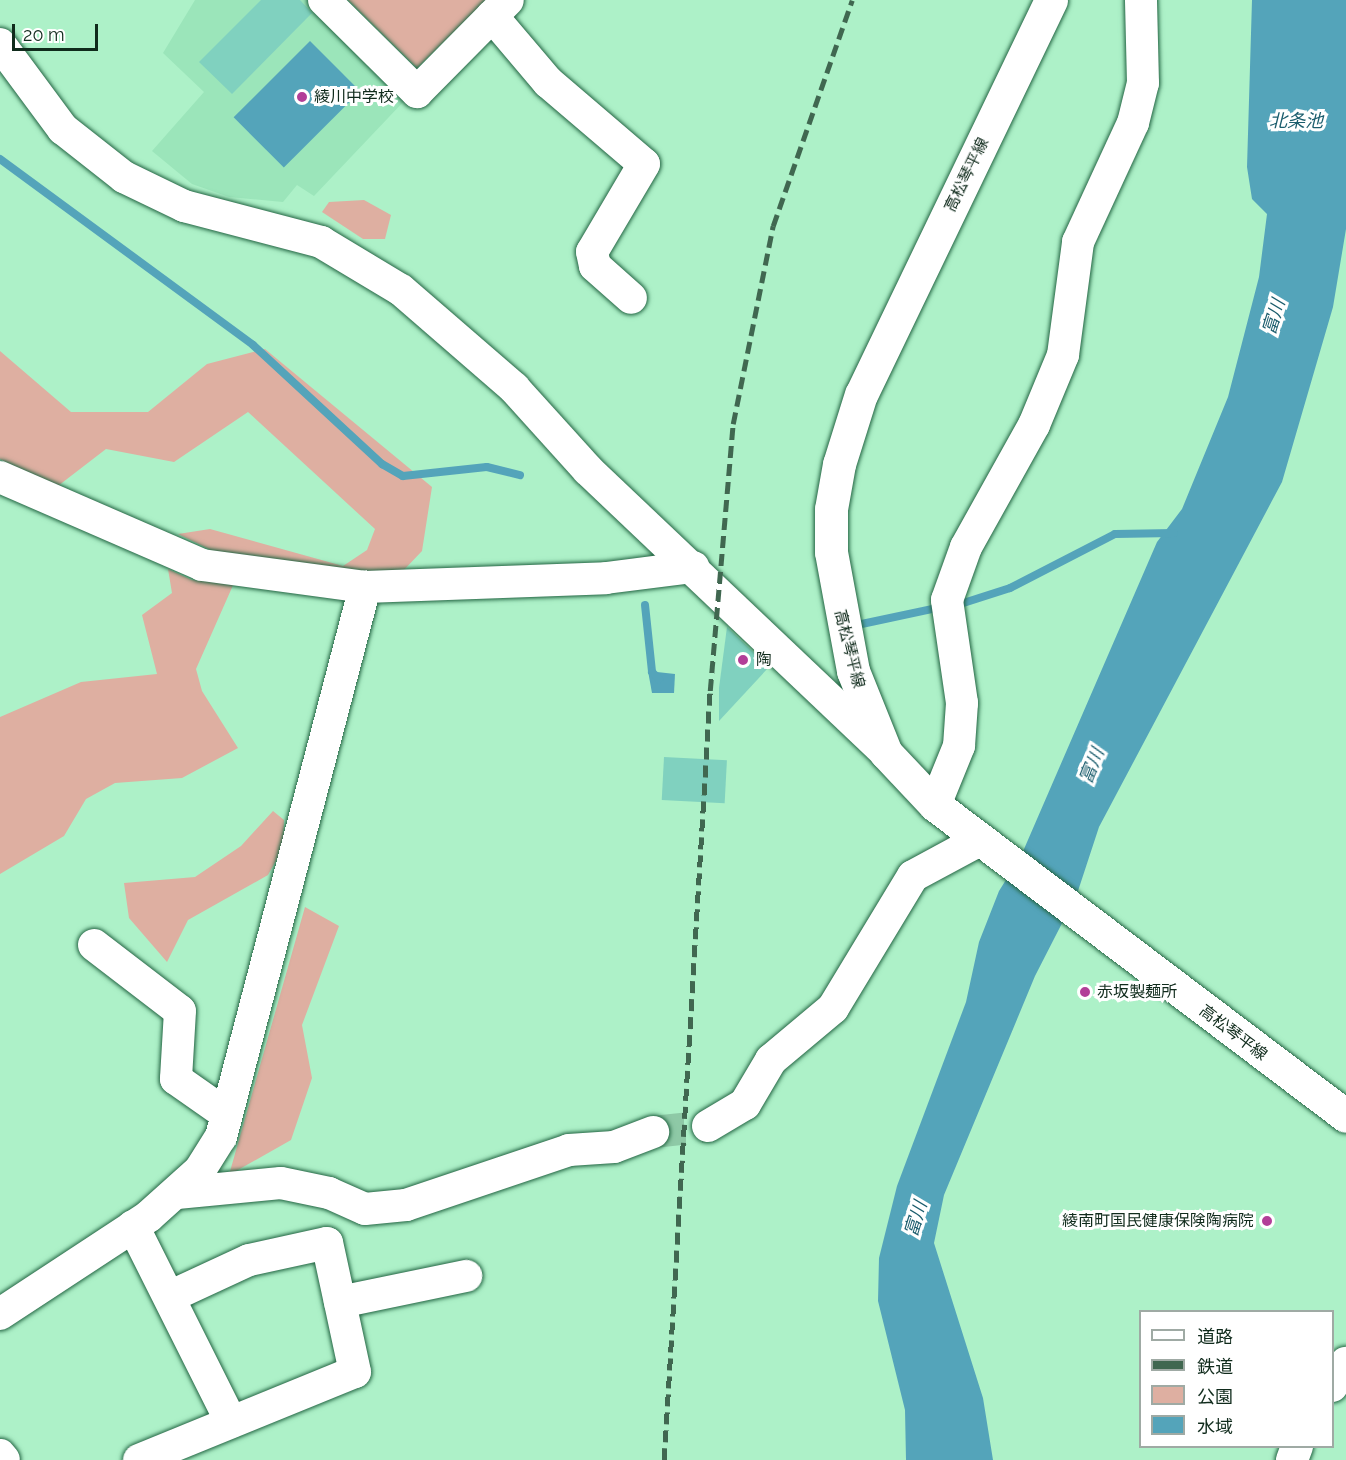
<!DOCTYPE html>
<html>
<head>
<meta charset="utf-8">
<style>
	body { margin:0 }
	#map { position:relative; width:1346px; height:1460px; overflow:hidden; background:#adf1c8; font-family:Raleway,"Noto Sans JP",sans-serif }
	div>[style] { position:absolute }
	.built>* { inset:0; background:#9be5ba }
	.green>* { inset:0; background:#deafa1 }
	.water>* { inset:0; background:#54a4ba; transform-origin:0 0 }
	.stream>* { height:8px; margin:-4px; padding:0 4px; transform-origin:4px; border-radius:4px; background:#54a4ba }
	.building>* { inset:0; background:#80d1bf; transform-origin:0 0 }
	.minor-tunnel>* { height:32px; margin-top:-16px; transform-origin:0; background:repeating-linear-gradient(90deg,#8ec9a6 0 32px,transparent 0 48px) }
	.roads { filter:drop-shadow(0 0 2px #236543) drop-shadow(0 0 2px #236543) }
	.minor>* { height:32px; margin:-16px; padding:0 16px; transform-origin:16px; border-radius:16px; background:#fff }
	.major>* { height:33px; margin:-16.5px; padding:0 16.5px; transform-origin:16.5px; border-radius:16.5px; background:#fff }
	.rail>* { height:4.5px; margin-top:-2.25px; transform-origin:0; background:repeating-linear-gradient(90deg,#406750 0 12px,transparent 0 18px) }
	.dots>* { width:16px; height:16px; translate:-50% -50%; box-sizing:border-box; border:3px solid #fff; border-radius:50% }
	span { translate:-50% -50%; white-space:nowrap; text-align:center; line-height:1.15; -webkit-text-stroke:6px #fff; paint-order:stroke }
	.poi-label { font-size:16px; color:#102b1c }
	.left { translate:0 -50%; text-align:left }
	.right { translate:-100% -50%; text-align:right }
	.street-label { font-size:16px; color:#102b1c }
	.water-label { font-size:18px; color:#1b5d6d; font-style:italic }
	.legend { position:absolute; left:1139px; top:1310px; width:195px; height:138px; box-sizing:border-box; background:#fff; border:2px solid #9faaa4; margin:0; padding:8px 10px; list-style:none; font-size:18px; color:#102b1c }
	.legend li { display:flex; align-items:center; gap:12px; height:30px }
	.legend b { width:30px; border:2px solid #9faaa4 }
	.scale { position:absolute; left:12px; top:24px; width:86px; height:27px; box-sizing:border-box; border:3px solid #102b1c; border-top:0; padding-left:8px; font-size:18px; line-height:21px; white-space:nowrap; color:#102b1c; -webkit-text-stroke:4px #fff; paint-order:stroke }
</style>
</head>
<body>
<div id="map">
	<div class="built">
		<i style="clip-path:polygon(195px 0,500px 0,314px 196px,297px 185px,283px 202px,229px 197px,192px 184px,152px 151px,204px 92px,163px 53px)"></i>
	</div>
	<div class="green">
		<i style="clip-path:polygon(348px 0,486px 0,417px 68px)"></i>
		<i style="clip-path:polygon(364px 200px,391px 215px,385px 239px,363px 239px,322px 212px,329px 202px)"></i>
		<i style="clip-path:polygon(265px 349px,432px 487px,422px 551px,401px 573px,346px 574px,221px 555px,178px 534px,210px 529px,343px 566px,367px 550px,375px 529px,248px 412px,174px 462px,106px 449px,54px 489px,0 459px,0 351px,71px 412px,148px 412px,207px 364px)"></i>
		<i style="clip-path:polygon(168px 569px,192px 580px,234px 583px,196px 669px,202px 691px,238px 748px,182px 778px,115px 783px,86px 799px,64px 836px,0 874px,0 717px,81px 682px,157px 674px,142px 615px,172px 593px)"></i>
		<i style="clip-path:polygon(273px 811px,284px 820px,283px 848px,268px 875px,188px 920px,167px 962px,129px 918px,124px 883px,195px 877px,241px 846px)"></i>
		<i style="clip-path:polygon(305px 907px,339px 926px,302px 1025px,312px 1078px,291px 1140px,229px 1175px)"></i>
	</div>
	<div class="water">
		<i style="clip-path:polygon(1252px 0,1346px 0,1346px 229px,1333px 307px,1282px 482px,1099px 827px,1077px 894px,1035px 976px,944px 1195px,934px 1243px,983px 1398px,993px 1460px,906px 1460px,905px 1410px,878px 1301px,879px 1258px,897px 1186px,966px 1002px,979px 942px,999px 891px,1021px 856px,1157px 542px,1182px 509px,1228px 397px,1259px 277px,1267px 214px,1252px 199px,1247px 167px)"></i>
		<i style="left:310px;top:41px;width:71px;height:108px;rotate:45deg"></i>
		<i style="clip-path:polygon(648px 671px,675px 674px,674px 693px,652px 693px)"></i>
	</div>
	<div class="stream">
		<i style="left:0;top:159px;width:314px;rotate:36.3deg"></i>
		<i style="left:253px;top:345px;width:176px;rotate:42.7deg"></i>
		<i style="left:382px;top:464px;width:24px;rotate:30deg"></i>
		<i style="left:403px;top:476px;width:84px;rotate:-6.1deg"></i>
		<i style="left:487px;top:467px;width:34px;rotate:14deg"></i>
		<i style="left:645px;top:605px;width:67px;rotate:84deg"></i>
		<i style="left:652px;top:672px;width:10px;rotate:45deg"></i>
		<i style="left:954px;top:606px;width:59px;rotate:-17.8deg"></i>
		<i style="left:1010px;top:588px;width:118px;rotate:-27.2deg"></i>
		<i style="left:1115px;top:534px;width:59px;rotate:-1deg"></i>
		<i style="left:857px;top:625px;width:87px;rotate:-12deg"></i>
	</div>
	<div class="building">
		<i style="clip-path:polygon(261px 0,300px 0,312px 13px,232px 94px,199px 62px)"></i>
		<i style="clip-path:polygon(727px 627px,769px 667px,719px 721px,719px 688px)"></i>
		<i style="left:664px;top:757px;width:63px;height:43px;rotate:3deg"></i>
	</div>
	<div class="minor-tunnel">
		<i style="left:653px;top:1132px;width:55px;rotate:-6.2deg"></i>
	</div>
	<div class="roads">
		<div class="minor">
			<i style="left:324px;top:0;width:131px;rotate:44.7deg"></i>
			<i style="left:417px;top:92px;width:129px;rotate:-45.3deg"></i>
			<i style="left:492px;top:16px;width:87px;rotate:49.7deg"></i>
			<i style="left:548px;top:82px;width:126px;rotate:40.5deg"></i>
			<i style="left:644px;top:164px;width:102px;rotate:120.6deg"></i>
			<i style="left:592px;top:252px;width:14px;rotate:78deg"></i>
			<i style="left:595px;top:266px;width:48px;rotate:41.6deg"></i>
			<i style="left:0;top:44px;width:106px;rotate:53.5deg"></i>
			<i style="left:63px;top:129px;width:78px;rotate:38.2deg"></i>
			<i style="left:124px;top:177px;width:67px;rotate:25.8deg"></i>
			<i style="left:184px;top:206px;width:142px;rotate:14.7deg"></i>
			<i style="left:321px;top:242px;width:93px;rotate:31deg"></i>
			<i style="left:401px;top:290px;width:150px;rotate:40.9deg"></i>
			<i style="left:514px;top:388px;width:110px;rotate:47.9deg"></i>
			<i style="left:588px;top:470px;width:411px;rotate:43.5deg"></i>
			<i style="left:0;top:477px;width:220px;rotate:23.5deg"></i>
			<i style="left:202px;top:565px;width:164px;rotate:7.7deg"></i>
			<i style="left:365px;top:587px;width:241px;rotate:-2.1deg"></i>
			<i style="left:606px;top:578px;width:88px;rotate:-7.2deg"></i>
			<i style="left:935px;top:805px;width:64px;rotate:-67.9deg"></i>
			<i style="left:959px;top:746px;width:43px;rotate:-86deg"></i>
			<i style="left:962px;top:703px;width:104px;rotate:-98.3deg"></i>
			<i style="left:947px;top:600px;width:56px;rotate:-70.3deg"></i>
			<i style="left:966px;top:547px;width:140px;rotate:-60.9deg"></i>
			<i style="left:1034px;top:425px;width:76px;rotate:-67.5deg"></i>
			<i style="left:1063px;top:355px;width:114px;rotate:-82.4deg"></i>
			<i style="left:1078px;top:242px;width:131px;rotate:-65.2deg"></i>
			<i style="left:1133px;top:123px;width:41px;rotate:-76deg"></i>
			<i style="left:1143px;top:83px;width:83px;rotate:-91.4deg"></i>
			<i style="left:94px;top:945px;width:108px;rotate:37.5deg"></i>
			<i style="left:180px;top:1011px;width:68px;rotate:93.4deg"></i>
			<i style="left:176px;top:1079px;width:61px;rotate:35deg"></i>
			<i style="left:708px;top:1126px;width:43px;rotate:-30.7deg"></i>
			<i style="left:745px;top:1104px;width:51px;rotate:-59.4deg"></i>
			<i style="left:771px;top:1060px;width:81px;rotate:-40deg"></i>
			<i style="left:833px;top:1008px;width:154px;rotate:-58.8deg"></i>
			<i style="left:913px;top:876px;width:74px;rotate:-28.3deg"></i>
			<i style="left:177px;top:1193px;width:104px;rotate:-5.5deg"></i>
			<i style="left:281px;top:1183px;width:49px;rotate:11.8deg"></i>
			<i style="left:329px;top:1193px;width:39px;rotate:24deg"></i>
			<i style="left:365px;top:1209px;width:41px;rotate:-5.6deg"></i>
			<i style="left:406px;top:1205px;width:172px;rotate:-18.6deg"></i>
			<i style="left:569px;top:1150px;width:45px;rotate:-3.8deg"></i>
			<i style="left:614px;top:1147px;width:42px;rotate:-21deg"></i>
			<i style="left:133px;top:1226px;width:219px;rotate:63.4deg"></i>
			<i style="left:340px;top:1302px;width:129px;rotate:-11.7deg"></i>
			<i style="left:0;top:1314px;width:178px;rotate:-33.3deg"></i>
			<i style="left:149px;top:1216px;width:69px;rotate:-42deg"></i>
			<i style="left:200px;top:1170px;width:39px;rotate:-58deg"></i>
			<i style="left:221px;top:1137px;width:569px;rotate:-75.33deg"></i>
			<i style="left:1332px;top:1386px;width:27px;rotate:-59deg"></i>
			<i style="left:0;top:1455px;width:6px;rotate:51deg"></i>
			<i style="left:139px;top:1460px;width:233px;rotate:-22.2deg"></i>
			<i style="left:355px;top:1372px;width:132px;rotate:-102.2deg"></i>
			<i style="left:327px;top:1243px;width:80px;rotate:167.7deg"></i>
			<i style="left:249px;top:1260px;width:88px;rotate:155.2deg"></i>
			<i style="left:1292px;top:1460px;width:15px;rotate:-70deg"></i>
		</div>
		<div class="major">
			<i style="left:1051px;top:0;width:437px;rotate:115.7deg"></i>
			<i style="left:861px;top:394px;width:73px;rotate:107.4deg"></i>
			<i style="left:839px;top:464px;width:46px;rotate:100.1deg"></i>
			<i style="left:831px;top:509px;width:43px;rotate:90deg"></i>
			<i style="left:831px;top:552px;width:121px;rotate:79.5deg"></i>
			<i style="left:853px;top:671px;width:88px;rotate:68.1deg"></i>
			<i style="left:886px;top:753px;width:71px;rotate:46.7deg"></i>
			<i style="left:935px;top:805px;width:515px;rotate:37.11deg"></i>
		</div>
	</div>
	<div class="rail">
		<i style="left:664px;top:1460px;width:770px;rotate:-86.58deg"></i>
		<i style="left:710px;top:691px;width:268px;rotate:-85.1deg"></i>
		<i style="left:733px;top:424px;width:202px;rotate:-78.6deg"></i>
		<i style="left:773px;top:226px;width:239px;rotate:-70.7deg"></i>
	</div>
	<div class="dots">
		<i style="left:302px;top:97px;background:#b23e98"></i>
		<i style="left:743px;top:660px;background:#b23e98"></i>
		<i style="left:1085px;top:992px;background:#b23e98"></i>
		<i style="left:1267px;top:1221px;background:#b23e98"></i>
	</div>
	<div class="poi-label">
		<span class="left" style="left:314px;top:97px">綾川中学校</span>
		<span class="left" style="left:756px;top:660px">陶</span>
		<span class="left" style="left:1097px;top:992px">赤坂製麺所</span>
		<span class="right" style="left:1254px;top:1221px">綾南町国民健康保険陶病院</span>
	</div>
	<div class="street-label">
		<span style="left:967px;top:175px;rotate:-64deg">高松琴平線</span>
		<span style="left:849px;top:649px;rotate:76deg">高松琴平線</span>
		<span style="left:1233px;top:1033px;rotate:37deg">高松琴平線</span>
	</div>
	<div class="water-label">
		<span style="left:1296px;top:121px">北条池</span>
		<span style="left:1274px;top:317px;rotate:-73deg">富川</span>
		<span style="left:1092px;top:766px;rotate:-68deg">富川</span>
		<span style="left:916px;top:1219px;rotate:-73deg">富川</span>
	</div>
	<ul class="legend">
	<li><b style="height:8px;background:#fff"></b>道路</li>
	<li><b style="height:8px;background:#406750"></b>鉄道</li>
	<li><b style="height:16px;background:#deafa1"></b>公園</li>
	<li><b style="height:16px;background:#54a4ba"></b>水域</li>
	</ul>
	<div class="scale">20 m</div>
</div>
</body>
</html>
